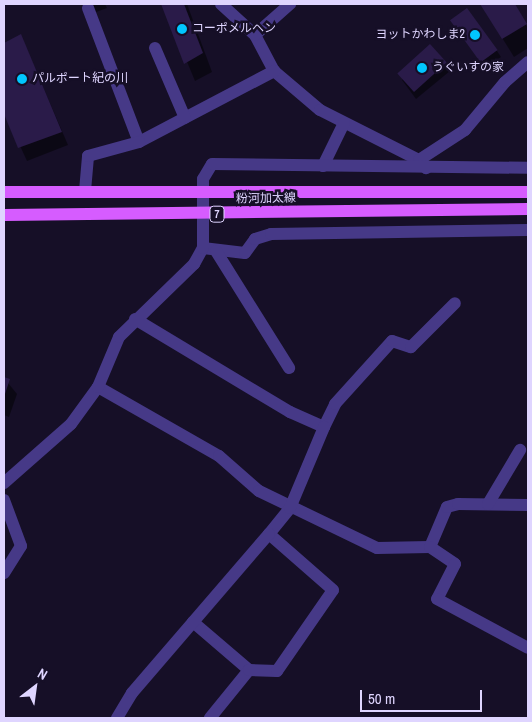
<!DOCTYPE html>
<html>
<head>
<meta charset="utf-8">
<style>
	body { margin:0 }
	#map { position:relative; width:532px; height:722px; overflow:hidden; background:#160f27; font-family:"Archivo Narrow","Noto Sans JP",sans-serif }
	div>[style] { position:absolute }
	.shadow>* { inset:0; background:#0007 }
	.building>* { inset:0; background:#2a1b49; transform-origin:0 0 }
	.minor>* { height:12px; margin:-6px; padding:0 6px; transform-origin:6px; border-radius:6px; background:#463987 }
	.primary>* { height:12px; margin:-6px; padding:0 6px; transform-origin:6px; border-radius:6px; background:#d65cff }
	.dots>* { width:14px; height:14px; translate:-50% -50%; box-sizing:border-box; border:2px solid #160f27; border-radius:50% }
	span { translate:-50% -50%; white-space:nowrap; text-align:center; line-height:1.15; -webkit-text-stroke:5px #160f27; paint-order:stroke }
	.shield-label span { padding:1px 4px; background:#160f27; border:1px solid; border-radius:4px; -webkit-text-stroke-width:0 }
	.shield-label { font-size:11px; color:#dfd5ff; font-weight:700 }
	.poi-label { font-size:12px; color:#dfd5ff }
	.left { translate:0 -50%; text-align:left }
	.right { translate:-100% -50%; text-align:right }
	.street-label { font-size:12px; color:#dfd5ff }
	.frame { position:absolute; inset:0; border:5px solid #dfd5ff; pointer-events:none }
	.north { position:absolute; left:10px; top:662px; width:50px; height:50px; -webkit-text-stroke:4px #160f27; paint-order:stroke; rotate:30deg; font-size:14px; font-weight:700; line-height:20px; text-align:center; color:#dfd5ff }
	.north::after { content:''; display:block; margin:auto; width:18px; height:22px; background:#dfd5ff; clip-path:polygon(50% 0,100% 100%,50% 72%,0 100%) }
	.scale { position:absolute; left:360px; top:690px; width:122px; height:22px; box-sizing:border-box; border:2px solid #dfd5ff; border-top:0; padding-left:6px; font-size:15px; line-height:18px; white-space:nowrap; color:#dfd5ff; -webkit-text-stroke:4px #160f27; paint-order:stroke }
</style>
</head>
<body>
<div id="map">
	<div class="shadow">
		<i style="clip-path:polygon(81px 4px,105px 4px,107px 8px,88px 15px)"></i>
		<i style="clip-path:polygon(163px 4px,187px 4px,212px 72px,195px 81px)"></i>
		<i style="clip-path:polygon(481px 4px,513px 4px,528px 28px,528px 48px,514px 57px)"></i>
		<i style="clip-path:polygon(457px 28px,497px 51px,501px 57px,486px 68px)"></i>
		<i style="clip-path:polygon(21px 36px,68px 145px,27px 161px,4px 111px,4px 44px)"></i>
		<i style="clip-path:polygon(430px 46px,450px 71px,416px 99px,402px 80px)"></i>
		<i style="clip-path:polygon(4px 378px,17px 394px,9px 417px,4px 415px)"></i>
	</div>
	<div class="building">
		<i style="clip-path:polygon(161px 4px,184px 4px,203px 53px,184px 64px)"></i>
		<i style="clip-path:polygon(480px 4px,515px 4px,527px 24px,502px 39px)"></i>
		<i style="left:467px;top:8px;width:52px;height:21px;rotate:54deg"></i>
		<i style="clip-path:polygon(21px 34px,62px 132px,18px 148px,4px 114px,4px 43px)"></i>
		<i style="left:430px;top:44px;width:25px;height:44px;rotate:48deg"></i>
		<i style="clip-path:polygon(4px 377px,10px 379px,4px 397px)"></i>
	</div>
	<div class="minor">
		<i style="left:221px;top:4px;width:46px;rotate:42.4deg"></i>
		<i style="left:255px;top:35px;width:41px;rotate:62.2deg"></i>
		<i style="left:274px;top:71px;width:60px;rotate:40.3deg"></i>
		<i style="left:320px;top:110px;width:111px;rotate:26.8deg"></i>
		<i style="left:419px;top:160px;width:11px;rotate:49deg"></i>
		<i style="left:88px;top:8px;width:143px;rotate:69.2deg"></i>
		<i style="left:139px;top:142px;width:153px;rotate:-27.7deg"></i>
		<i style="left:255px;top:35px;width:47px;rotate:-41.5deg"></i>
		<i style="left:155px;top:48px;width:76px;rotate:66.8deg"></i>
		<i style="left:419px;top:160px;width:55px;rotate:-33.1deg"></i>
		<i style="left:465px;top:130px;width:62px;rotate:-50.2deg"></i>
		<i style="left:505px;top:82px;width:30px;rotate:-41deg"></i>
		<i style="left:323px;top:166px;width:48px;rotate:-64deg"></i>
		<i style="left:85px;top:191px;width:35px;rotate:-85deg"></i>
		<i style="left:88px;top:156px;width:53px;rotate:-15.4deg"></i>
		<i style="left:203px;top:248px;width:42px;rotate:6.8deg"></i>
		<i style="left:245px;top:253px;width:17px;rotate:-54deg"></i>
		<i style="left:255px;top:239px;width:17px;rotate:-17deg"></i>
		<i style="left:271px;top:234px;width:257px;rotate:-0.9deg"></i>
		<i style="left:216px;top:251px;width:138px;rotate:58deg"></i>
		<i style="left:135px;top:319px;width:181px;rotate:31deg"></i>
		<i style="left:290px;top:412px;width:37px;rotate:24deg"></i>
		<i style="left:324px;top:427px;width:25px;rotate:-64deg"></i>
		<i style="left:335px;top:404px;width:85px;rotate:-47.9deg"></i>
		<i style="left:392px;top:341px;width:20px;rotate:18deg"></i>
		<i style="left:411px;top:347px;width:62px;rotate:-45deg"></i>
		<i style="left:98px;top:387px;width:139px;rotate:29.7deg"></i>
		<i style="left:219px;top:456px;width:53px;rotate:41.2deg"></i>
		<i style="left:259px;top:491px;width:131px;rotate:25.8deg"></i>
		<i style="left:377px;top:548px;width:53px;rotate:-1.1deg"></i>
		<i style="left:430px;top:547px;width:43px;rotate:-67deg"></i>
		<i style="left:447px;top:507px;width:11px;rotate:-15deg"></i>
		<i style="left:458px;top:504px;width:70px;rotate:0.8deg"></i>
		<i style="left:4px;top:483px;width:89px;rotate:-41.4deg"></i>
		<i style="left:71px;top:424px;width:46px;rotate:-53.9deg"></i>
		<i style="left:98px;top:387px;width:54px;rotate:-67.2deg"></i>
		<i style="left:119px;top:337px;width:105px;rotate:-44.2deg"></i>
		<i style="left:194px;top:264px;width:18px;rotate:-61deg"></i>
		<i style="left:203px;top:248px;width:69px;rotate:-90deg"></i>
		<i style="left:203px;top:179px;width:17px;rotate:-59deg"></i>
		<i style="left:212px;top:164px;width:316px;rotate:0.7deg"></i>
		<i style="left:4px;top:500px;width:49px;rotate:69.7deg"></i>
		<i style="left:21px;top:546px;width:32px;rotate:122deg"></i>
		<i style="left:488px;top:504px;width:63px;rotate:-59.3deg"></i>
		<i style="left:430px;top:547px;width:30px;rotate:34deg"></i>
		<i style="left:455px;top:564px;width:39px;rotate:117deg"></i>
		<i style="left:437px;top:599px;width:103px;rotate:28.3deg"></i>
		<i style="left:193px;top:622px;width:74px;rotate:40.6deg"></i>
		<i style="left:249px;top:670px;width:62px;rotate:129.1deg"></i>
		<i style="left:249px;top:670px;width:28px;rotate:2deg"></i>
		<i style="left:277px;top:671px;width:98px;rotate:-55.3deg"></i>
		<i style="left:333px;top:590px;width:85px;rotate:-138.8deg"></i>
		<i style="left:269px;top:534px;width:33px;rotate:-51deg"></i>
		<i style="left:290px;top:508px;width:88px;rotate:-67.2deg"></i>
		<i style="left:117px;top:718px;width:29px;rotate:-59deg"></i>
		<i style="left:132px;top:693px;width:210px;rotate:-49.3deg"></i>
	</div>
	<div class="primary">
		<i style="left:4px;top:192px;width:524px"></i>
		<i style="left:4px;top:215px;width:524px;rotate:-0.66deg"></i>
	</div>
	<div class="dots">
		<i style="left:182px;top:29px;background:#01c6ff"></i>
		<i style="left:475px;top:35px;background:#01c6ff"></i>
		<i style="left:422px;top:68px;background:#01c6ff"></i>
		<i style="left:22px;top:79px;background:#01c6ff"></i>
	</div>
	<div class="shield-label">
		<span style="left:217px;top:214px">7</span>
	</div>
	<div class="poi-label">
		<span class="left" style="left:192px;top:29px">コーポメルヘン</span>
		<span class="right" style="left:465px;top:35px">ヨットかわしま2</span>
		<span class="left" style="left:432px;top:68px">うぐいすの家</span>
		<span class="left" style="left:32px;top:79px">パルポート紀の川</span>
	</div>
	<div class="street-label">
		<span style="left:266px;top:199px;rotate:-1deg">粉河加太線</span>
	</div>
	<div class="frame"></div>
	<div class="north">N</div>
	<div class="scale">50 m</div>
</div>
</body>
</html>
